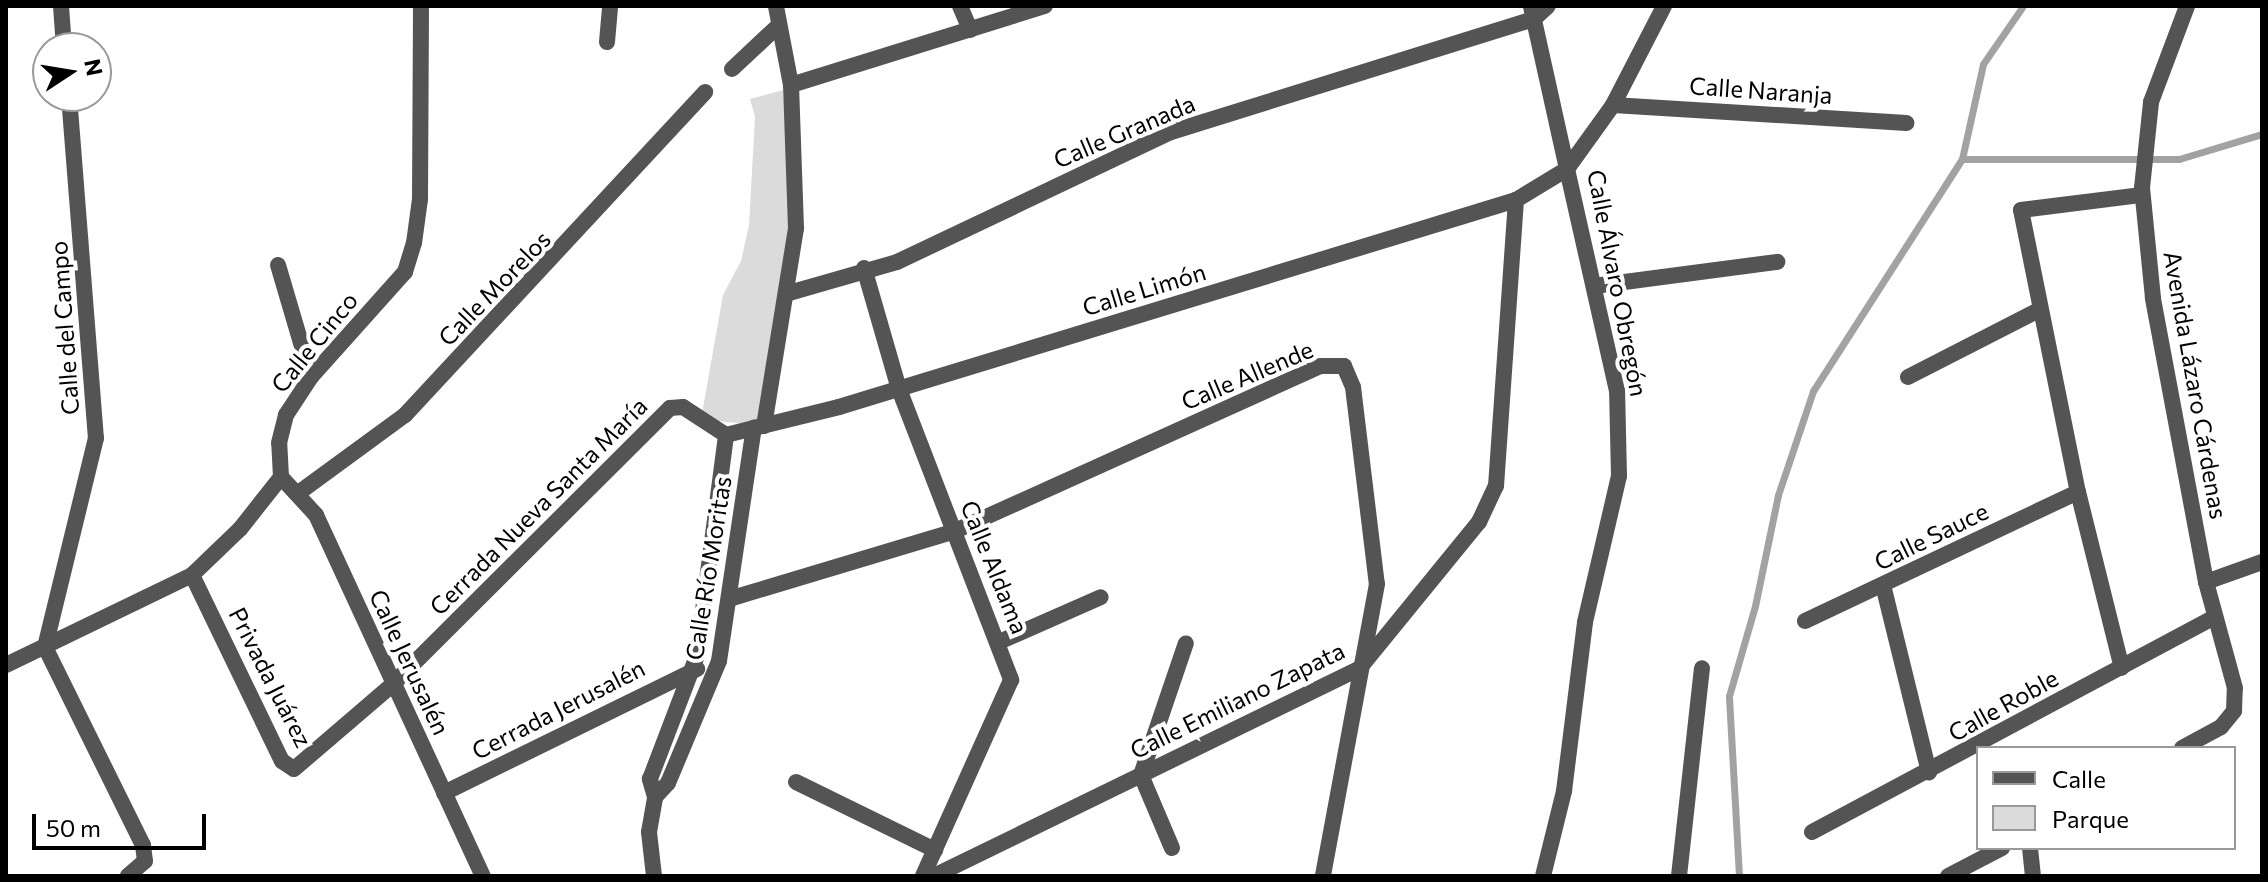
<!DOCTYPE html>
<html>
<head>
<meta charset="utf-8">
<style>
	body { margin:0 }
	#map { position:relative; width:2268px; height:882px; overflow:hidden; background:#fff; font-family:Commissioner,sans-serif }
	div>[style] { position:absolute }
	.green>* { inset:0; background:#dbdbdb }
	.stream>* { height:7px; margin:-3.5px; padding:0 3.5px; transform-origin:3.5px; border-radius:3.5px; background:#a2a2a2 }
	.pedestrian>* { height:16px; margin:-8px; padding:0 8px; transform-origin:8px; border-radius:8px; background:#545454 }
	.minor>* { height:16px; margin:-8px; padding:0 8px; transform-origin:8px; border-radius:8px; background:#545454 }
	.tertiary>* { height:16px; margin:-8px; padding:0 8px; transform-origin:8px; border-radius:8px; background:#545454 }
	span { translate:-50% -50%; white-space:nowrap; text-align:center; line-height:1.15; -webkit-text-stroke:8px #fff; paint-order:stroke }
	.street-label { font-size:24px; color:#000 }
	.frame { position:absolute; inset:0; border:8px solid #000; pointer-events:none }
	.legend { position:absolute; left:1976px; top:746px; width:260px; height:104px; box-sizing:border-box; background:#fff; border:2px solid #999; margin:0; padding:10px 14px; list-style:none; font-size:24px; color:#000 }
	.legend li { display:flex; align-items:center; gap:16px; height:40px }
	.legend b { width:40px; border:2px solid #999 }
	.north { position:absolute; left:32px; top:32px; width:80px; height:80px; box-sizing:border-box; background:#fff; border:2px solid #999; border-radius:50%; rotate:78deg; font-size:22px; font-weight:700; line-height:32px; text-align:center; color:#000 }
	.north::after { content:''; display:block; margin:auto; width:28px; height:36px; background:#000; clip-path:polygon(50% 0,100% 100%,50% 72%,0 100%) }
	.scale { position:absolute; left:32px; top:814px; width:174px; height:36px; box-sizing:border-box; border:4px solid #000; border-top:0; padding-left:10px; font-size:24px; line-height:28px; white-space:nowrap; color:#000; -webkit-text-stroke:6px #fff; paint-order:stroke }
</style>
</head>
<body>
<div id="map">
	<div class="green">
		<i style="clip-path:polygon(783px 90px,792px 228px,762px 426px,701px 419px,723px 295px,741px 261px,749px 225px,755px 117px,750px 99px)"></i>
	</div>
	<div class="stream">
		<i style="left:1962px;top:159px;width:217px"></i>
		<i style="left:2179px;top:159px;width:87px;rotate:-16.8deg"></i>
		<i style="left:1739px;top:876px;width:180px;rotate:-93.2deg"></i>
		<i style="left:1729px;top:696px;width:94px;rotate:-73.9deg"></i>
		<i style="left:1755px;top:606px;width:113px;rotate:-78.3deg"></i>
		<i style="left:1778px;top:495px;width:110px;rotate:-71.4deg"></i>
		<i style="left:1813px;top:391px;width:276px;rotate:-57.3deg"></i>
		<i style="left:1962px;top:159px;width:97px;rotate:-77.5deg"></i>
		<i style="left:1983px;top:64px;width:70px;rotate:-55.4deg"></i>
	</div>
	<div class="pedestrian">
		<i style="left:2021px;top:210px;width:122px;rotate:-7.1deg"></i>
		<i style="left:796px;top:782px;width:155px;rotate:26.1deg"></i>
	</div>
	<div class="minor">
		<i style="left:61px;top:6px;width:42px;rotate:85.9deg"></i>
		<i style="left:960px;top:6px;width:26px;rotate:67deg"></i>
		<i style="left:607px;top:42px;width:36px;rotate:-85deg"></i>
		<i style="left:732px;top:69px;width:64px;rotate:-43.1deg"></i>
		<i style="left:791px;top:85px;width:266px;rotate:-17.3deg"></i>
		<i style="left:69px;top:96px;width:343px;rotate:85.5deg"></i>
		<i style="left:96px;top:438px;width:215px;rotate:103.7deg"></i>
		<i style="left:45px;top:647px;width:221px;rotate:63.7deg"></i>
		<i style="left:143px;top:845px;width:16px;rotate:83deg"></i>
		<i style="left:145px;top:861px;width:23px;rotate:139deg"></i>
		<i style="left:1613px;top:105px;width:294px;rotate:3.5deg"></i>
		<i style="left:2021px;top:210px;width:288px;rotate:78.6deg"></i>
		<i style="left:2078px;top:492px;width:181px;rotate:76deg"></i>
		<i style="left:278px;top:265px;width:117px;rotate:73.6deg"></i>
		<i style="left:864px;top:268px;width:126px;rotate:73.9deg"></i>
		<i style="left:899px;top:389px;width:312px;rotate:68.9deg"></i>
		<i style="left:1011px;top:680px;width:215px;rotate:114.2deg"></i>
		<i style="left:1594px;top:286px;width:185px;rotate:-7.5deg"></i>
		<i style="left:789px;top:293px;width:112px;rotate:-16deg"></i>
		<i style="left:897px;top:262px;width:303px;rotate:-25.4deg"></i>
		<i style="left:1171px;top:132px;width:380px;rotate:-17.3deg"></i>
		<i style="left:1534px;top:19px;width:19px;rotate:-43deg"></i>
		<i style="left:1908px;top:377px;width:147px;rotate:-27.1deg"></i>
		<i style="left:764px;top:426px;width:201px;rotate:-80.8deg"></i>
		<i style="left:796px;top:228px;width:143px;rotate:-92deg"></i>
		<i style="left:791px;top:85px;width:80px;rotate:-100.8deg"></i>
		<i style="left:726px;top:435px;width:116px;rotate:-13.9deg"></i>
		<i style="left:839px;top:407px;width:708px;rotate:-17deg"></i>
		<i style="left:1516px;top:200px;width:60px;rotate:-31.3deg"></i>
		<i style="left:1567px;top:169px;width:167px;rotate:-102.5deg"></i>
		<i style="left:297px;top:494px;width:134px;rotate:-36.2deg"></i>
		<i style="left:405px;top:415px;width:441px;rotate:-47.1deg"></i>
		<i style="left:192px;top:575px;width:207px;rotate:64.2deg"></i>
		<i style="left:282px;top:761px;width:14px;rotate:34deg"></i>
		<i style="left:294px;top:769px;width:130px;rotate:-40.6deg"></i>
		<i style="left:393px;top:684px;width:391px;rotate:-44.9deg"></i>
		<i style="left:670px;top:408px;width:13px;rotate:-4deg"></i>
		<i style="left:683px;top:407px;width:51px;rotate:33.1deg"></i>
		<i style="left:2206px;top:582px;width:59px;rotate:-19.7deg"></i>
		<i style="left:1883px;top:585px;width:193px;rotate:76.2deg"></i>
		<i style="left:729px;top:599px;width:236px;rotate:-16.7deg"></i>
		<i style="left:955px;top:531px;width:401px;rotate:-24.3deg"></i>
		<i style="left:1321px;top:366px;width:23px"></i>
		<i style="left:1344px;top:366px;width:23px;rotate:67deg"></i>
		<i style="left:1353px;top:387px;width:198px;rotate:83.1deg"></i>
		<i style="left:1377px;top:584px;width:297px;rotate:100.5deg"></i>
		<i style="left:1805px;top:621px;width:302px;rotate:-25.3deg"></i>
		<i style="left:999px;top:642px;width:111px;rotate:-23.8deg"></i>
		<i style="left:444px;top:793px;width:282px;rotate:-26.1deg"></i>
		<i style="left:655px;top:797px;width:19px;rotate:-47deg"></i>
		<i style="left:668px;top:783px;width:132px;rotate:-67.3deg"></i>
		<i style="left:719px;top:661px;width:236px;rotate:-81.5deg"></i>
		<i style="left:1812px;top:832px;width:457px;rotate:-28.1deg"></i>
		<i style="left:1172px;top:848px;width:79px;rotate:-113deg"></i>
		<i style="left:1141px;top:775px;width:139px;rotate:-71.2deg"></i>
		<i style="left:2030px;top:848px;width:28px;rotate:84deg"></i>
		<i style="left:654px;top:876px;width:44px;rotate:-96.5deg"></i>
		<i style="left:649px;top:832px;width:36px;rotate:-80deg"></i>
		<i style="left:655px;top:797px;width:19px;rotate:-106deg"></i>
		<i style="left:650px;top:779px;width:132px;rotate:-69.1deg"></i>
		<i style="left:697px;top:656px;width:223px;rotate:-82.5deg"></i>
		<i style="left:934px;top:876px;width:473px;rotate:-26deg"></i>
		<i style="left:1359px;top:669px;width:190px;rotate:-50.8deg"></i>
		<i style="left:1479px;top:522px;width:40px;rotate:-65deg"></i>
		<i style="left:1496px;top:486px;width:287px;rotate:-86deg"></i>
		<i style="left:1679px;top:876px;width:209px;rotate:-83.7deg"></i>
	</div>
	<div class="tertiary">
		<i style="left:281px;top:477px;width:52px;rotate:47.4deg"></i>
		<i style="left:316px;top:515px;width:398px;rotate:65.2deg"></i>
		<i style="left:6px;top:665px;width:207px;rotate:-25.8deg"></i>
		<i style="left:192px;top:575px;width:66px;rotate:-43.8deg"></i>
		<i style="left:240px;top:529px;width:66px;rotate:-51.7deg"></i>
		<i style="left:281px;top:477px;width:34px;rotate:-93deg"></i>
		<i style="left:279px;top:443px;width:29px;rotate:-76deg"></i>
		<i style="left:286px;top:415px;width:45px;rotate:-56.7deg"></i>
		<i style="left:311px;top:377px;width:141px;rotate:-48.2deg"></i>
		<i style="left:405px;top:272px;width:30px;rotate:-73deg"></i>
		<i style="left:414px;top:243px;width:44px;rotate:-82.2deg"></i>
		<i style="left:420px;top:199px;width:193px;rotate:-89.7deg"></i>
		<i style="left:2182px;top:748px;width:44px;rotate:-28.3deg"></i>
		<i style="left:2221px;top:727px;width:21px;rotate:-51deg"></i>
		<i style="left:2234px;top:711px;width:23px;rotate:-88deg"></i>
		<i style="left:2235px;top:688px;width:110px;rotate:-105.3deg"></i>
		<i style="left:2206px;top:582px;width:289px;rotate:-100.6deg"></i>
		<i style="left:2153px;top:298px;width:111px;rotate:-95.7deg"></i>
		<i style="left:2142px;top:188px;width:86px;rotate:-84deg"></i>
		<i style="left:2151px;top:102px;width:103px;rotate:-69.4deg"></i>
		<i style="left:1543px;top:876px;width:88px;rotate:-76.1deg"></i>
		<i style="left:1564px;top:791px;width:170px;rotate:-82.9deg"></i>
		<i style="left:1585px;top:622px;width:150px;rotate:-76.9deg"></i>
		<i style="left:1619px;top:476px;width:85px;rotate:-91.3deg"></i>
		<i style="left:1617px;top:391px;width:228px;rotate:-102.7deg"></i>
		<i style="left:1567px;top:169px;width:79px;rotate:-54.3deg"></i>
		<i style="left:1613px;top:105px;width:111px;rotate:-62.7deg"></i>
		<i style="left:1948px;top:876px;width:61px;rotate:-27.4deg"></i>
	</div>
	<div class="street-label">
		<span style="left:1761px;top:90px;rotate:4deg">Calle Naranja</span>
		<span style="left:1124px;top:131px;rotate:-23deg">Calle Granada</span>
		<span style="left:1618px;top:283px;rotate:79deg">Calle Álvaro Obregón</span>
		<span style="left:494px;top:288px;rotate:-46deg">Calle Morelos</span>
		<span style="left:1144px;top:289px;rotate:-17deg">Calle Limón</span>
		<span style="left:64px;top:328px;rotate:-94deg">Calle del Campo</span>
		<span style="left:314px;top:342px;rotate:-51deg">Calle Cinco</span>
		<span style="left:1247px;top:375px;rotate:-23deg">Calle Allende</span>
		<span style="left:2196px;top:385px;rotate:80deg">Avenida Lázaro Cárdenas</span>
		<span style="left:538px;top:506px;rotate:-45deg">Cerrada Nueva Santa María</span>
		<span style="left:1931px;top:536px;rotate:-26deg">Calle Sauce</span>
		<span style="left:995px;top:567px;rotate:68deg">Calle Aldama</span>
		<span style="left:708px;top:568px;rotate:-81deg">Calle Río Moritas</span>
		<span style="left:410px;top:662px;rotate:65deg">Calle Jerusalén</span>
		<span style="left:271px;top:677px;rotate:63deg">Privada Juárez</span>
		<span style="left:1237px;top:700px;rotate:-26deg">Calle Emiliano Zapata</span>
		<span style="left:2003px;top:705px;rotate:-29deg">Calle Roble</span>
		<span style="left:558px;top:709px;rotate:-27deg">Cerrada Jerusalén</span>
	</div>
	<div class="frame"></div>
	<ul class="legend">
	<li><b style="height:10px;background:#545454"></b>Calle</li>
	<li><b style="height:22px;background:#dbdbdb"></b>Parque</li>
	</ul>
	<div class="north">N</div>
	<div class="scale">50 m</div>
</div>
</body>
</html>
